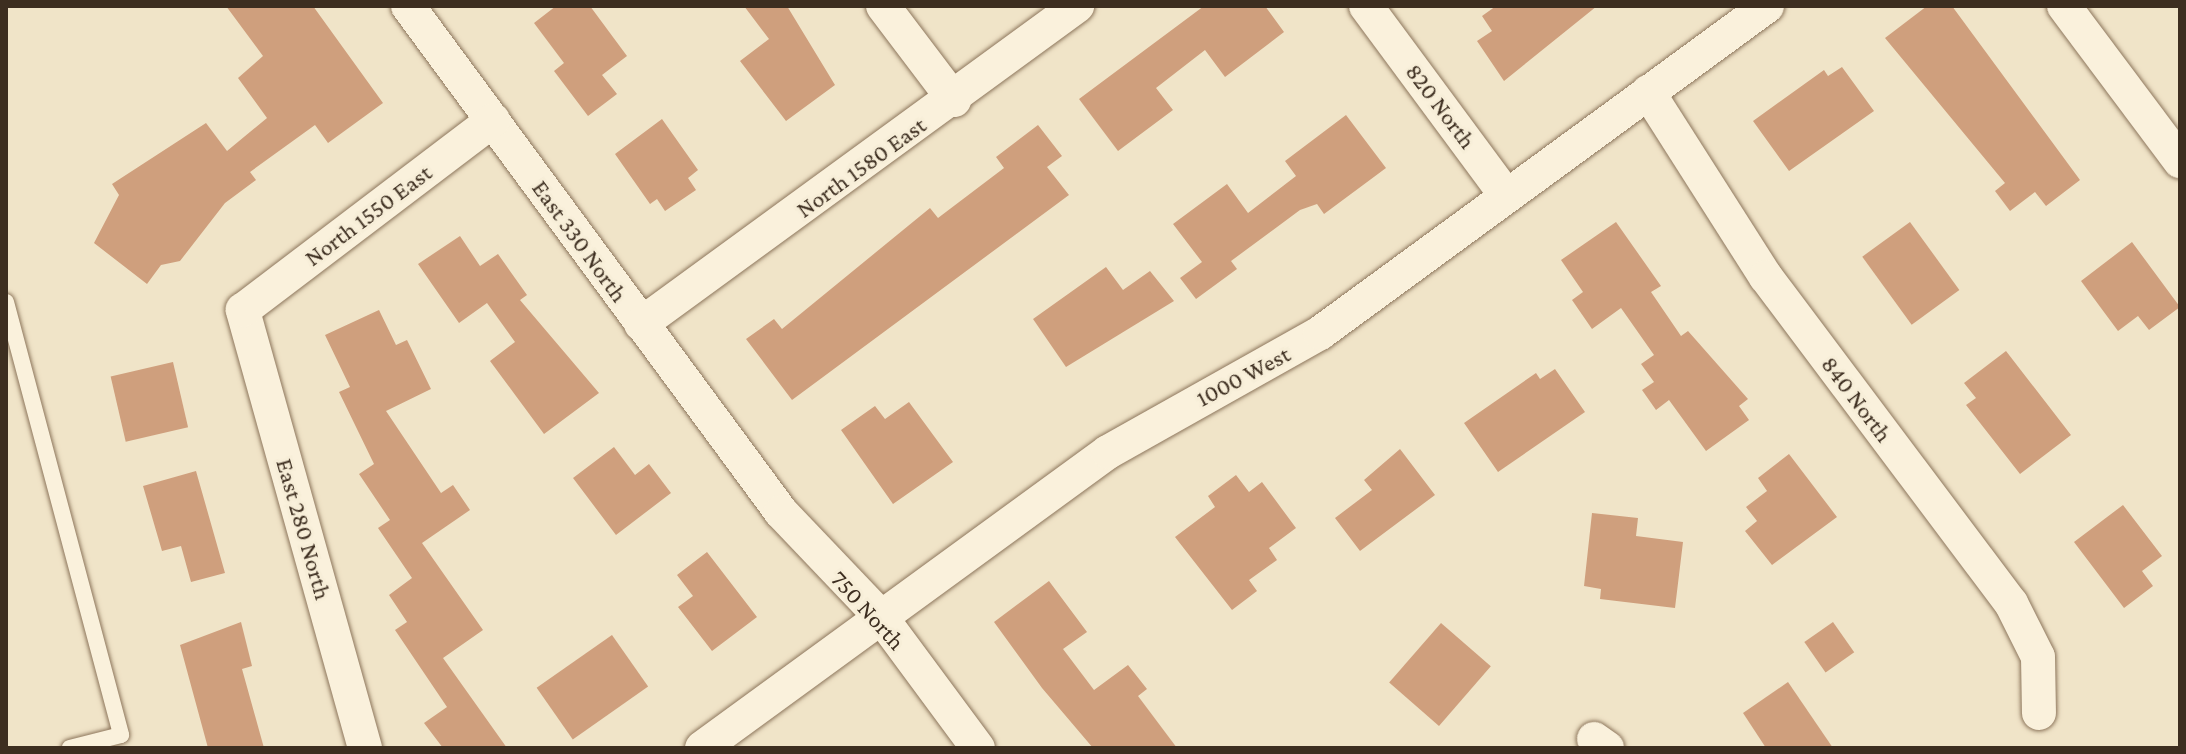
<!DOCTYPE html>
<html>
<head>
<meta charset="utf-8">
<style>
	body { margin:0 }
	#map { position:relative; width:2186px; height:754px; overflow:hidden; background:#f0e4c8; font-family:"Crimson Pro",serif }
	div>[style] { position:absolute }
	.building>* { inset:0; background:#cf9f7d; transform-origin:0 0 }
	.roads { filter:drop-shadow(0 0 2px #8d765c) drop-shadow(0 0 2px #8d765c) }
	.lane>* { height:16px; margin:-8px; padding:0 8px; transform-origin:8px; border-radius:8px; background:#faf1dc }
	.street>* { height:34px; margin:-17px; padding:0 17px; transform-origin:17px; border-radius:17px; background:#faf1dc }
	span { translate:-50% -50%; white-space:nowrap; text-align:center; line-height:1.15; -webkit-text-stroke:6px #f7eed8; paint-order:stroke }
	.street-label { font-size:24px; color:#3d2e20 }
	.frame { position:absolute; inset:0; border:8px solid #3d2e20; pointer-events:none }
</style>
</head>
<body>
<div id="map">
	<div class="building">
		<i style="clip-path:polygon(226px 6px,313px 6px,383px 103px,328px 143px,315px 125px,250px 172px,256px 180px,225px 203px,180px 261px,161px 265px,147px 284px,94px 243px,119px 195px,112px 184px,206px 123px,227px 151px,267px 118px,238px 78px,263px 56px)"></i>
		<i style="clip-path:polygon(556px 6px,590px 6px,627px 56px,602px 75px,617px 94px,588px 116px,554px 71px,564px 63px,534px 23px)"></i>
		<i style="clip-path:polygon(744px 6px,787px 6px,835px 85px,786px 121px,740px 61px,769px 39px)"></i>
		<i style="clip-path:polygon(1204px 6px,1265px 6px,1284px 32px,1225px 77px,1205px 50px,1156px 88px,1173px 110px,1118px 151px,1079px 99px)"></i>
		<i style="clip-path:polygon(1496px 6px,1597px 6px,1504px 81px,1477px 41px,1492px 31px,1482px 16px)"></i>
		<i style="clip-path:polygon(1927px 6px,1952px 6px,2080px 180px,2046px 206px,2035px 192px,2010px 211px,1995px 191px,2005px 183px,1885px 38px)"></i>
		<i style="clip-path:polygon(1842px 67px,1874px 111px,1789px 171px,1753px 121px,1824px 70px,1828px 76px)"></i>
		<i style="clip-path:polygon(1346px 115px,1386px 168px,1324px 214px,1317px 204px,1300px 210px,1231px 261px,1237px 269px,1196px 299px,1180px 278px,1202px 262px,1173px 224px,1227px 184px,1248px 213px,1296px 176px,1285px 161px)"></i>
		<i style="clip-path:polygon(662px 119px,698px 170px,688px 178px,696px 190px,665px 211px,657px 199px,650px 204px,615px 154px)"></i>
		<i style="clip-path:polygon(1038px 125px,1062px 156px,1047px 167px,1069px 195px,792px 400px,746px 339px,774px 319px,782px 329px,930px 208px,938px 218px,1004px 168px,996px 157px)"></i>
		<i style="clip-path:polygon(1616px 222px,1661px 286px,1651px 292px,1681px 336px,1688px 331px,1748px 399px,1739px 406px,1749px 420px,1706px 451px,1669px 400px,1656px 410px,1642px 390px,1654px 382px,1641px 364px,1654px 355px,1621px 308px,1592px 329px,1572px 300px,1583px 292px,1561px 260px)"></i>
		<i style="left:1910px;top:222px;width:84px;height:59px;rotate:54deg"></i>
		<i style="clip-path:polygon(460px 236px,480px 266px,498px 254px,527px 295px,520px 300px,599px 393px,544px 434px,490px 361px,515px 342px,487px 303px,459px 323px,418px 264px)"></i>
		<i style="clip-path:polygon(2132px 242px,2180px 307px,2149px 330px,2138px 316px,2118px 331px,2081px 281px)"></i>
		<i style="clip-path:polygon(1106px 267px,1123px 290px,1150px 271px,1174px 301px,1066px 367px,1033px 319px)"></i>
		<i style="clip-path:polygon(379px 310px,396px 345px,407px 340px,431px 389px,386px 411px,441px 493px,453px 485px,470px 510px,422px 543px,483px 630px,443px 658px,507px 748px,443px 748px,424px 723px,447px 707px,395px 630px,407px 622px,389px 595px,412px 578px,378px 528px,390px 520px,359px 474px,374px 464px,339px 392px,350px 387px,325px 335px)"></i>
		<i style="clip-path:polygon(2006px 351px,2071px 435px,2020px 474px,1966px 405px,1976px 398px,1964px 383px)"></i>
		<i style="left:173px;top:362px;width:67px;height:64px;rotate:77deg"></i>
		<i style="clip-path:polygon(1555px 369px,1585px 412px,1498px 472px,1464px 423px,1536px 373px,1540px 379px)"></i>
		<i style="clip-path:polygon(909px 402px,953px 462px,893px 504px,841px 430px,875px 406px,885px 419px)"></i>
		<i style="clip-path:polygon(614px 447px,635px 475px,649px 464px,671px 493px,616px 535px,573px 478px)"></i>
		<i style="clip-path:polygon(1400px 449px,1435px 495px,1360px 551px,1335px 518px,1372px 490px,1364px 480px)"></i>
		<i style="clip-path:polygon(1789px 454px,1837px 517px,1772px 565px,1745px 531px,1757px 521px,1746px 507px,1767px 491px,1758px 478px)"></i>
		<i style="clip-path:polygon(196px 471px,225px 573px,191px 582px,181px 546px,162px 551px,143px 486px)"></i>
		<i style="clip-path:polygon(1236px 475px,1249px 492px,1262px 482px,1296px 528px,1269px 548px,1277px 560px,1249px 580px,1257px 591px,1232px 610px,1175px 537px,1215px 507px,1208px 496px)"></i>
		<i style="clip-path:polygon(2123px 505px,2162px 556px,2142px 571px,2153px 586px,2124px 608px,2074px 542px)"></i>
		<i style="clip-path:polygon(1592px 513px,1638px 518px,1636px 536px,1683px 542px,1675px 608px,1600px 599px,1601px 589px,1584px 586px)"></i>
		<i style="clip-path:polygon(707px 552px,757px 617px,712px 651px,678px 607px,693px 596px,677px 575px)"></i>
		<i style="clip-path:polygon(1049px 581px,1087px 632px,1063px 649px,1094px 690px,1128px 665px,1147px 689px,1138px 696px,1177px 748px,1093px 748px,1042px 688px,994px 622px)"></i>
		<i style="clip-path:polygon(241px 622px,252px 666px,242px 669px,264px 748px,208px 748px,180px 645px)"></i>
		<i style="left:1833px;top:622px;width:37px;height:35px;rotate:55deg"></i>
		<i style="left:1441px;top:623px;width:66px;height:79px;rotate:41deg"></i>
		<i style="left:612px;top:635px;width:63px;height:92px;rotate:55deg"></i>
		<i style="clip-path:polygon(1788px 682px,1833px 748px,1766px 748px,1743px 713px)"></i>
	</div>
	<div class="roads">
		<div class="lane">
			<i style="left:6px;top:302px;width:448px;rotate:75.1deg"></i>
			<i style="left:121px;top:735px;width:53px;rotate:165.7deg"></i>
		</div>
		<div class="street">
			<i style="left:408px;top:6px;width:629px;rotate:53.6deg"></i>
			<i style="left:781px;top:512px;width:145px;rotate:46.4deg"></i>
			<i style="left:881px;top:617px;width:163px;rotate:53.5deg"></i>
			<i style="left:883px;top:6px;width:118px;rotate:52.9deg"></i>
			<i style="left:1366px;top:6px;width:234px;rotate:53.5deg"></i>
			<i style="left:2064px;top:6px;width:194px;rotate:53.2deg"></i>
			<i style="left:1648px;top:92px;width:219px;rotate:57.5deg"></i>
			<i style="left:1766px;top:277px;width:408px;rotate:53.1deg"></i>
			<i style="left:2011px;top:603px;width:60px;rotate:63.4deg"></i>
			<i style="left:2038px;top:657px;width:56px;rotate:89deg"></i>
			<i style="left:641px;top:324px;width:540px;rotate:-36.11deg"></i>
			<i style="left:1594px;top:739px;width:16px;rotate:35deg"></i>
			<i style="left:365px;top:748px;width:455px;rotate:-105.6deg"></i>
			<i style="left:243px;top:310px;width:314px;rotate:-37.2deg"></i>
			<i style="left:702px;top:748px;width:502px;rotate:-36.09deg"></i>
			<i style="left:1108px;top:452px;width:243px;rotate:-29.3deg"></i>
			<i style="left:1320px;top:333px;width:554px;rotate:-36.19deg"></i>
		</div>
	</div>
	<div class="street-label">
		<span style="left:1441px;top:106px;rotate:53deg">820 North</span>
		<span style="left:861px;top:167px;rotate:-36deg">North 1580 East</span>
		<span style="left:368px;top:215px;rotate:-37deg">North 1550 East</span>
		<span style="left:580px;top:241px;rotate:54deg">East 330 North</span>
		<span style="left:1243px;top:376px;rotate:-28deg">1000 West</span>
		<span style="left:1857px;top:399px;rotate:53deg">840 North</span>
		<span style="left:304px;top:529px;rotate:74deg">East 280 North</span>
		<span style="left:868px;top:610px;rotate:48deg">750 North</span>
	</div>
	<div class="frame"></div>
</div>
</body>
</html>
